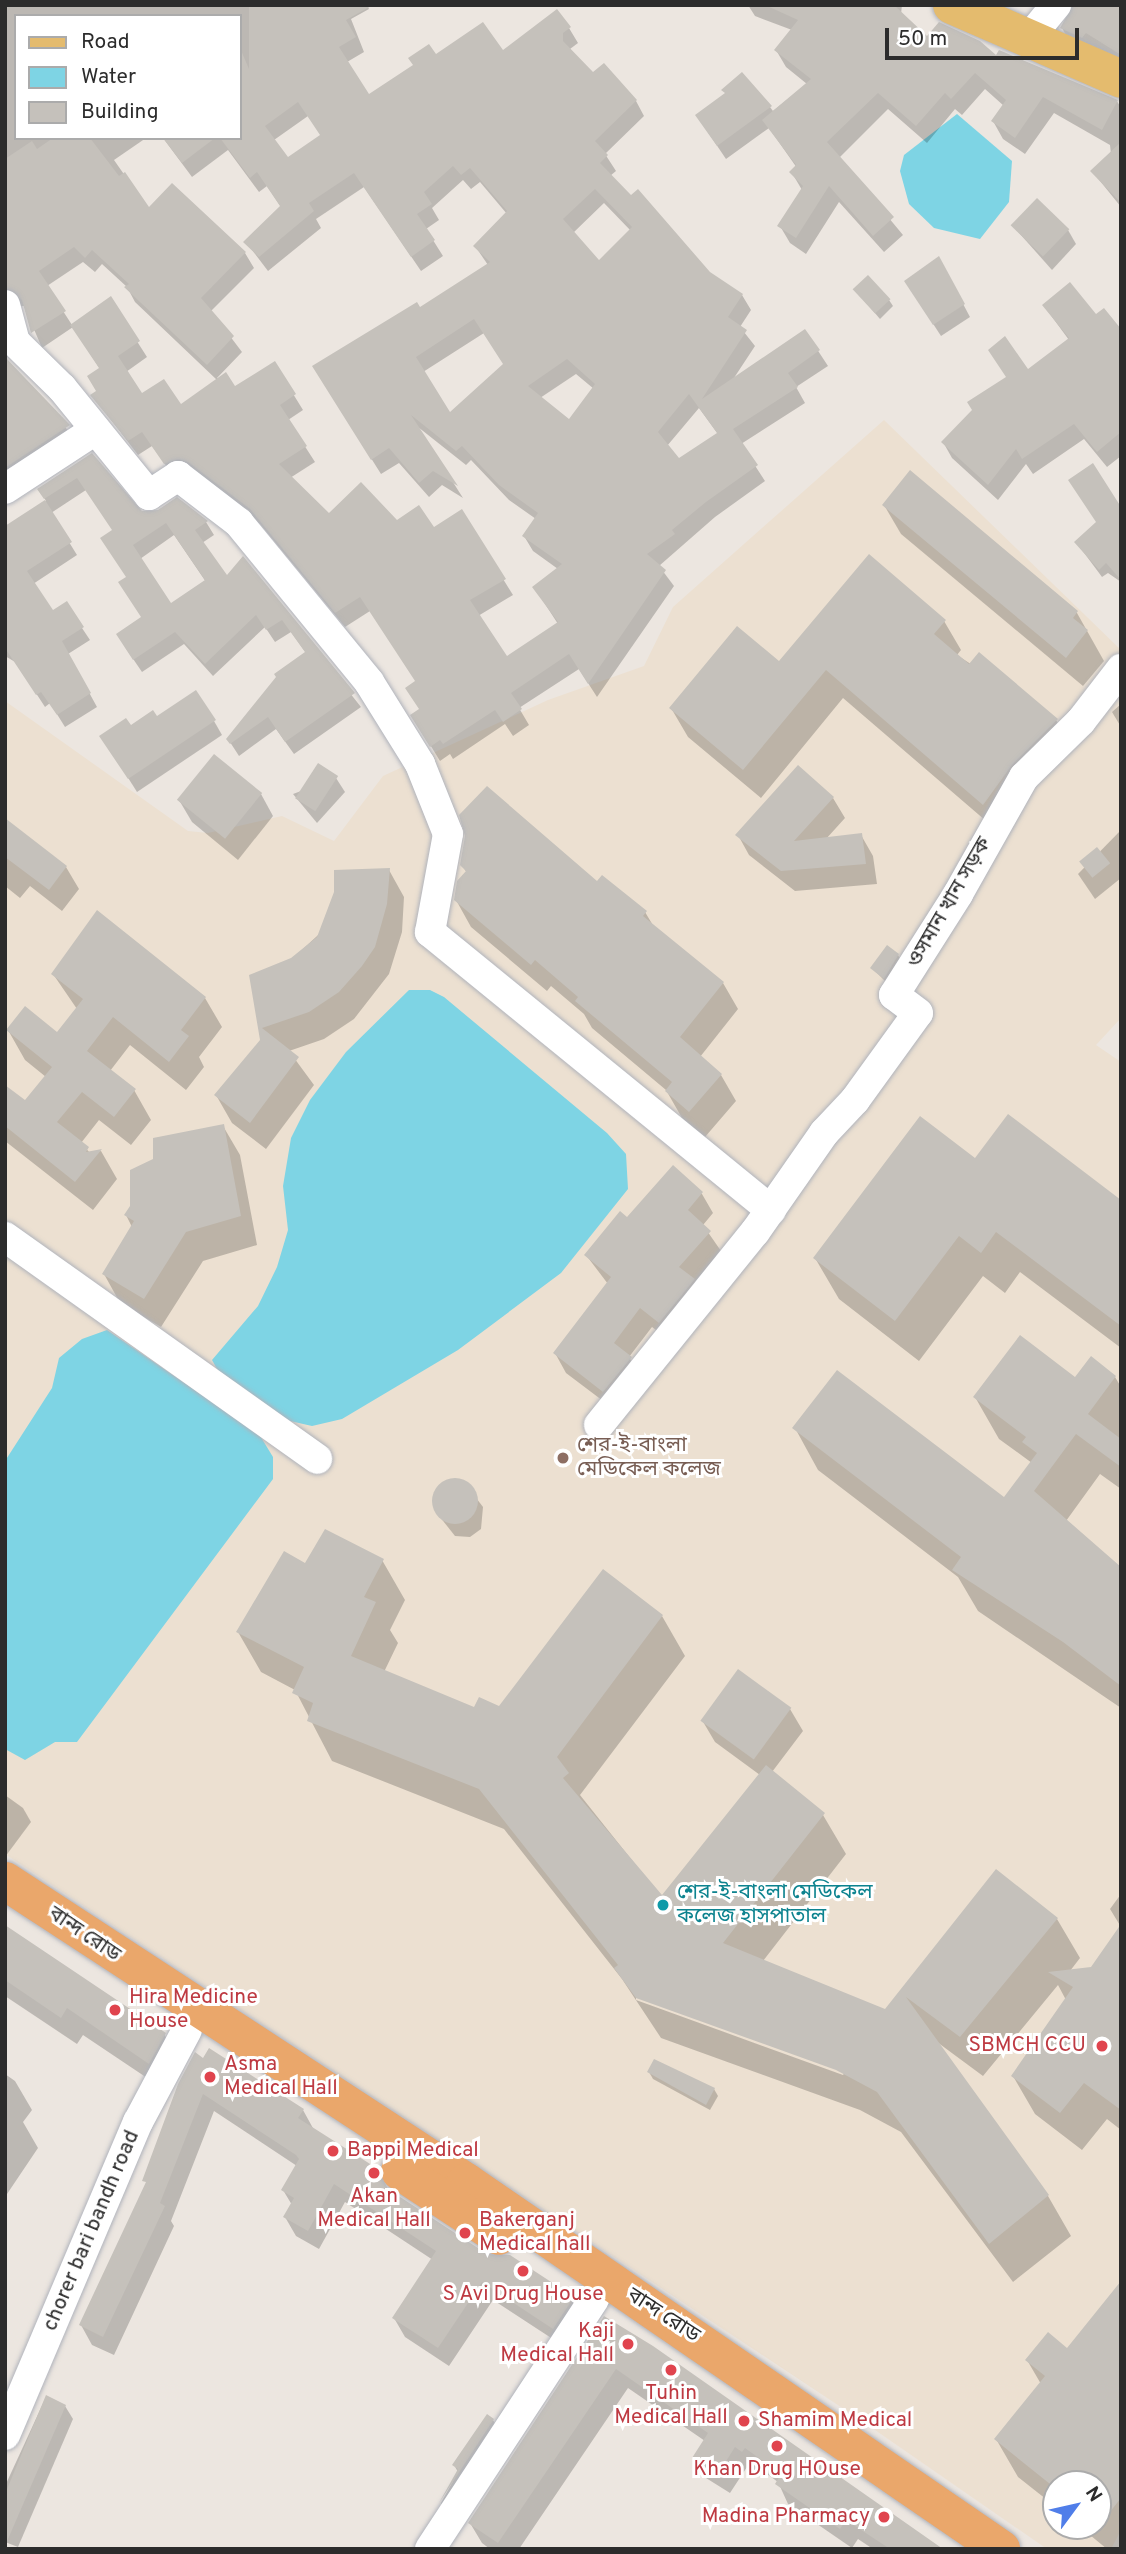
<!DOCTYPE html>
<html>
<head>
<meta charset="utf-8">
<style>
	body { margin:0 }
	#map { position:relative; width:1126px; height:2554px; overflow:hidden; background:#ece6e0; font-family:Overpass,"Noto Sans Bengali",sans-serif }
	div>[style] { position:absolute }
	.education>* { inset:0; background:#ece0d1 }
	.water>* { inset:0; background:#7ed4e4 }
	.shadow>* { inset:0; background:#0003 }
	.building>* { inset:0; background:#c5c1bb; transform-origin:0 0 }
	.round { border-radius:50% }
	.roads { filter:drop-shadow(0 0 2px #b0b3bb) drop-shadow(0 0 2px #b0b3bb) }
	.minor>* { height:30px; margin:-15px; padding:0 15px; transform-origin:15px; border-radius:15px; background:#fff }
	.primary>* { height:38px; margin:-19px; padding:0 19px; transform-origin:19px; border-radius:19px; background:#e4bb6e }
	.trunk>* { height:38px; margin:-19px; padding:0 19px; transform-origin:19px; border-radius:19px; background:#eaa76b }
	.dots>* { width:19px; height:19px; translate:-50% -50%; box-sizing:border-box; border:4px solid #fff; border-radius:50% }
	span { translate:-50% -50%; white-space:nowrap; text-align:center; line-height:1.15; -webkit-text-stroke:6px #fff; paint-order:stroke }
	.street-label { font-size:21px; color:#2c2c2c }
	.education-label { font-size:21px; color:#785e54 }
	.left { translate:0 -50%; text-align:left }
	.culture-label { font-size:21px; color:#0d838f }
	.health-label { font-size:21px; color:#be3a42 }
	.right { translate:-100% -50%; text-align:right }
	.frame { position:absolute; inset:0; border:7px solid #2c2c2c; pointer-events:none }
	.legend { position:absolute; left:14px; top:14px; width:228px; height:126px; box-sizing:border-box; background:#fff; border:2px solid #ababab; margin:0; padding:9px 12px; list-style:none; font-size:21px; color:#2c2c2c }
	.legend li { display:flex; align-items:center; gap:14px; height:35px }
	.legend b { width:35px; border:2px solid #ababab }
	.north { position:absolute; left:1042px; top:2470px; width:70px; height:70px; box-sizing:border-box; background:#fff; border:2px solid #ababab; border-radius:50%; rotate:57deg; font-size:19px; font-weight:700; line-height:28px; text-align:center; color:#2c2c2c }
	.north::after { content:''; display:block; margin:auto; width:24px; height:32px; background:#507ee9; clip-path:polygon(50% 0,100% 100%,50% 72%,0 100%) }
	.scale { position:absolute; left:885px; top:28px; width:194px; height:32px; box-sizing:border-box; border:4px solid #2c2c2c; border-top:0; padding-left:9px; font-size:21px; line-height:24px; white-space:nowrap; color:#2c2c2c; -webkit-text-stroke:5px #fff; paint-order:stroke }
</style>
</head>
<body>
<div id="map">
	<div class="education">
		<i style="clip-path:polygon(evenodd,884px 420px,1121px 650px,1121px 1018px,1096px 1045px,1121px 1062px,1121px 2530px,1111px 2549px,1047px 2549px,862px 2421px,5px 1854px,5px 701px,188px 831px,208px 833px,282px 816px,334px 841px,383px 776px,548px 700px,644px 666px,673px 607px,884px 420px,1056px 2484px,1098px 2484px,1098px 2526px,1056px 2526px,1056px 2484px)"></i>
	</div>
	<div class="water">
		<i style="clip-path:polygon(957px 114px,1012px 161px,1009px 202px,980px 239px,934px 228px,909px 204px,900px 171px,904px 155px)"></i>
		<i style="clip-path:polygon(409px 990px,430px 990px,444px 997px,607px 1133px,626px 1154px,628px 1189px,561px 1273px,458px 1350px,342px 1419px,312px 1426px,290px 1421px,243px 1395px,222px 1378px,212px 1360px,258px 1306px,277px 1267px,288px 1230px,283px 1186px,291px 1138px,310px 1100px,346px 1052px)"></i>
		<i style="clip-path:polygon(107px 1330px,259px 1434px,273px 1457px,273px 1479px,77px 1742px,55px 1742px,25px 1760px,5px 1749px,5px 1461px,52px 1388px,59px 1358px,82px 1339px)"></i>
	</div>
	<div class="shadow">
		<i style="clip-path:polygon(evenodd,5px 5px,367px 5px,369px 9px,351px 19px,364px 52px,347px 62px,369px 96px,435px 57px,502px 53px,569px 28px,578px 43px,570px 49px,593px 75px,636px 101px,644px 116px,605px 154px,616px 171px,610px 176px,708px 273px,742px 295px,751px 310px,740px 327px,755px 346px,732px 381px,805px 331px,828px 366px,796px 387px,805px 403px,741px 444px,765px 481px,715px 517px,659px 566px,674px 586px,597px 697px,579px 669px,519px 708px,529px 725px,513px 736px,505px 724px,453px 759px,450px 754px,440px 761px,421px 730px,417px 682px,370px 611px,345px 627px,260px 524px,198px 477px,175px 478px,152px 446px,138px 455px,92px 395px,98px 392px,100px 369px,73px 327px,42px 348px,24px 306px,5px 306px,5px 5px,16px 16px,240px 16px,240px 138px,163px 138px,192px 177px,228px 150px,259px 192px,267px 186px,281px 207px,246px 242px,268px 271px,321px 228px,316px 219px,364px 187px,421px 271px,443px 256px,426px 229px,439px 220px,432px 208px,463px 180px,471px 189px,480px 182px,507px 214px,475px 246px,488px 265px,323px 382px,381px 474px,399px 463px,429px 497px,442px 485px,463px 498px,418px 427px,466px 465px,471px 460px,509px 500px,536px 519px,524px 536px,533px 551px,558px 569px,534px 587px,558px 624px,506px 658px,478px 616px,513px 595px,461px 511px,434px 529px,329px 516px,290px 478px,315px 462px,288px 420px,303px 410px,274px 363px,235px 389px,217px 378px,242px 352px,211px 311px,254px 268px,245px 253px,149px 210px,114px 160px,146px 138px,16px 138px,16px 16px,5px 5px,308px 116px,322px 136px,288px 159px,274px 140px,308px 116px,5px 5px,604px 203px,631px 231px,599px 263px,573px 233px,604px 203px,5px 5px,83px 262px,95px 272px,102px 264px,127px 287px,135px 302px,217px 380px,180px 406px,141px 396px,126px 372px,147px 357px,110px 299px,72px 325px,47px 286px,83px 262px,5px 5px,484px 333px,505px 365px,449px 414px,423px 372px,484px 333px,5px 5px,576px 374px,594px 389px,569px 421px,540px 398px,576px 374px,5px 5px,699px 408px,718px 434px,679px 461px,667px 446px,699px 408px)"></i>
		<i style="clip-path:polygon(748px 5px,902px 5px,901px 14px,927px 39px,997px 57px,1117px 101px,1121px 108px,1121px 207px,1092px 171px,1111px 154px,1110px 145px,1054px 113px,1025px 154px,1003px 139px,993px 121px,1004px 106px,985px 89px,962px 115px,955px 109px,927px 143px,888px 109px,839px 158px,903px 235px,884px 252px,839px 202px,806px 254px,790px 243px,780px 226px,802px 190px,792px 173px,797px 168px,769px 128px,726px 159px,697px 116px,770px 107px,773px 111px,807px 84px,786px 67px,776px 50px,792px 30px,755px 16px)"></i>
		<i style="clip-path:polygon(1121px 5px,1121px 65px,1071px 44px,1062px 28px)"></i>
		<i style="clip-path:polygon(1013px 226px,1068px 230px,1076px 244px,1052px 270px)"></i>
		<i style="clip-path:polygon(945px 270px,970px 317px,941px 336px,913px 293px)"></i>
		<i style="clip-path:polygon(855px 290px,889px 300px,893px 306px,880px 319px)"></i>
		<i style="clip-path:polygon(1044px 306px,1096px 317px,1121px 332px,1121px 456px,1107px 467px,1084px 439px,1033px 474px,1026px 464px,998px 500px,952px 458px,943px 442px,1069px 340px)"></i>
		<i style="clip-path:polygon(5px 357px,77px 441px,5px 489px)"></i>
		<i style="clip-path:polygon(evenodd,92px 455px,141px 513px,206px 522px,214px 535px,202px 543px,227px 578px,243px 558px,361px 707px,294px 754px,276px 729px,239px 756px,228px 739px,306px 653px,291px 632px,275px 642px,265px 627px,213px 676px,184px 644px,142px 672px,125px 647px,143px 618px,114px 531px,86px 490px,51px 513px,77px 555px,33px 584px,52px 612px,82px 628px,90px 640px,68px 654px,97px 707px,65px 727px,50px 703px,45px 707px,30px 684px,27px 669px,5px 656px,5px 521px,8px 526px,46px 501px,39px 489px,92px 455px,174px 535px,206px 582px,170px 606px,140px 559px,174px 535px)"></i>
		<i style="clip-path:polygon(910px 472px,1077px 613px,1104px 661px,1083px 686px,901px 534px,884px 505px)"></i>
		<i style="clip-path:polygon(1121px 510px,1121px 582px,1108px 573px,1102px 577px,1076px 542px)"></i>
		<i style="clip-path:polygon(944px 621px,961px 650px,957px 655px,1056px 720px,1073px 749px,1028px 794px,1000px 833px,843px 698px,761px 798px,688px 737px,671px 708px,779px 663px)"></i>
		<i style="clip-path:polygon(1121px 704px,1121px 727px,1112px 712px)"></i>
		<i style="clip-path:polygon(157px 718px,214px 721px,222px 735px,137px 792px,110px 749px,130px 728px)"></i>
		<i style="clip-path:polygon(336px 778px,345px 792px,317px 823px,293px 794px)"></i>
		<i style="clip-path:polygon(261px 794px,273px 816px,238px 860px,192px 822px,179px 800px)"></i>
		<i style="clip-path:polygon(833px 798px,845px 818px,826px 839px,861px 835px,873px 856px,877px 884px,795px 891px,749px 855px,738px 835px)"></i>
		<i style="clip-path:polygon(5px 820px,66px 867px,79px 889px,62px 911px,30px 886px,20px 898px,5px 886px)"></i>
		<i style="clip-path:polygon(1121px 830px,1121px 878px,1095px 899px,1078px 874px)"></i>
		<i style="clip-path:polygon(462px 865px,598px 883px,645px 912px,654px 927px,723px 983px,738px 1009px,700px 1057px,721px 1075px,736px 1101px,705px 1137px,682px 1118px,666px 1090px,592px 1028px,584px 1014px,551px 986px,547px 991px,471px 927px,456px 900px,467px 873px)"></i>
		<i style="clip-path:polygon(389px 870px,404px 897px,402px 932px,389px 974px,354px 1019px,324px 1039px,289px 1051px,314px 1085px,266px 1149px,232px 1123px,216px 1095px,262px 1040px,251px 976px,292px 959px)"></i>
		<i style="clip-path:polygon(898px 955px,902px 962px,888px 984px,872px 968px)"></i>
		<i style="clip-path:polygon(53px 974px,205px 998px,222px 1027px,199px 1057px,204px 1067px,186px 1090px,130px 1045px,110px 1071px,134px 1090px,151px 1120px,131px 1145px,99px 1120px,81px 1143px,90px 1153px,101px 1151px,117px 1179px,93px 1210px,5px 1141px,5px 1087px,25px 1103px,46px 1077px,25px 1060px,8px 1030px,58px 1034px,77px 1009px)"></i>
		<i style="clip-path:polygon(223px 1126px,240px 1155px,257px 1245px,203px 1261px,161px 1327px,120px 1303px,104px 1274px,132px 1227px,126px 1215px)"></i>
		<i style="clip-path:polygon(976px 1161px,1121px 1202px,1121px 1348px,1020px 1272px,1005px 1293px,983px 1276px,919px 1361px,839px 1299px,815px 1258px)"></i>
		<i style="clip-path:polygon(673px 1168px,702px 1194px,713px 1213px,703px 1225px,721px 1251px,695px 1282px,705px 1299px,671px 1341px,652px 1327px,629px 1357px,641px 1378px,615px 1410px,566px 1373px,555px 1353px,608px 1284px,586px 1255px,627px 1220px)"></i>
		<i style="clip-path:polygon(1115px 1377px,1121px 1387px,1121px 1489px,1100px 1474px,1066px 1521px,1121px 1570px,1121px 1708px,978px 1611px,958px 1577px,818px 1470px,795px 1428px,1004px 1500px,1032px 1463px,999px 1439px,975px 1397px)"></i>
		<i style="clip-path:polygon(464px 1482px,483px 1507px,481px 1529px,470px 1537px,455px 1536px,436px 1512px,435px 1492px,444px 1483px)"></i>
		<i style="clip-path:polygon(evenodd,382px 1560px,405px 1600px,390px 1630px,398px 1643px,384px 1672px,475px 1710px,500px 1708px,662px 1616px,685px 1656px,580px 1795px,662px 1898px,760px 1775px,715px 1742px,702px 1720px,790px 1709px,803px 1731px,772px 1772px,823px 1815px,846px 1854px,763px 1961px,886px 2011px,996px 1871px,1057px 1919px,1080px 1958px,1070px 1971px,1092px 1968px,1121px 1927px,1110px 1909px,1121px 1894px,1121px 2130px,1107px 2119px,1082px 2150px,1035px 2114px,1013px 2076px,1066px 2000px,1058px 1985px,983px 2076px,937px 2042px,1048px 2196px,1071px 2236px,1013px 2282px,901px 2132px,860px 2110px,661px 2038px,622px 1979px,504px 1829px,332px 1761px,295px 1690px,261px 1672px,238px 1632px,305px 1565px,382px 1560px,636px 1996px,845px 2072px,843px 2075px,636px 2000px,636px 1996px)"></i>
		<i style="clip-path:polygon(5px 1795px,23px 1808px,31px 1822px,5px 1857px)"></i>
		<i style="clip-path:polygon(5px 1926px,164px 2034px,180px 2061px,165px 2090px,83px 2035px,77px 2044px,5px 1996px)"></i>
		<i style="clip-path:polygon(649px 2072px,714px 2089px,718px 2096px,710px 2110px,653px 2079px)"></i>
		<i style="clip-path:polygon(5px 2074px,15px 2081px,32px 2110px,23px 2122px,38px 2148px,5px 2197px)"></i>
		<i style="clip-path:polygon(180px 2085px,303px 2110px,314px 2130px,389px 2192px,486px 2256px,573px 2298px,584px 2318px,565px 2347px,493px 2300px,449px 2366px,405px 2337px,394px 2318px,433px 2260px,345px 2202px,319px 2249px,296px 2236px,285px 2217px,292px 2205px,283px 2190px,297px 2166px,214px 2111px,171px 2221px,174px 2226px,114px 2355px,92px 2345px,81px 2325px,146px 2185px)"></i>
		<i style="clip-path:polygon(1121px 2284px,1121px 2549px,1107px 2549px,1079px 2526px,1098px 2526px,1098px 2484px,1056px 2484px,1056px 2507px,1018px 2477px,996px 2439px,1041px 2384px,1027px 2360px,1068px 2350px)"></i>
		<i style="clip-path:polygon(604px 2319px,942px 2549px,873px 2549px,858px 2539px,852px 2548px,788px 2504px,778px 2482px,757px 2467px,754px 2471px,747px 2467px,730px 2493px,706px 2478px,694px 2458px,705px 2441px,628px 2388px,519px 2549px,490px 2549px,482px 2543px,470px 2523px)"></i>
		<i style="clip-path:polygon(46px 2397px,65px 2406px,73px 2419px,18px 2547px,5px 2542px,5px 2486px)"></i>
		<i style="clip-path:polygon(493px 2420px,500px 2432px,447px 2514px,441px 2503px,458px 2472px,454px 2465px)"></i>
	</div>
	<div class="building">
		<i style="clip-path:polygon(evenodd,249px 5px,373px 5px,346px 20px,356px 37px,339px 47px,369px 94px,413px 65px,408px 58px,429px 44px,436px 54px,483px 22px,503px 50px,557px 9px,571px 27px,563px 33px,563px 41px,593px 72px,604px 63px,637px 100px,595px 141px,608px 155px,600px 163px,631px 195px,638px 189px,710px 272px,743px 294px,728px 317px,747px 330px,702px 399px,805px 329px,820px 350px,788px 373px,798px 387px,733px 429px,758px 465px,706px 502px,672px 530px,675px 534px,647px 554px,666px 570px,588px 684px,569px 654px,511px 693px,522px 709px,503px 722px,495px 710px,443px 744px,440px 740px,430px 747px,410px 715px,419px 709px,405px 688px,415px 681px,360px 597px,335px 613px,250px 509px,188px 462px,178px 459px,164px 464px,142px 432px,128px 441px,90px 395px,96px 391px,87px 376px,99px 368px,70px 325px,111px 296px,140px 341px,118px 356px,142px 393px,164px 379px,181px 404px,226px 372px,235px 386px,275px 361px,296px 394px,280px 405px,307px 446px,279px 464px,329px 513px,361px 482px,397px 520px,419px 505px,434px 527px,462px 509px,506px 579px,470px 600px,507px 656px,558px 622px,532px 587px,562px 564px,522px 536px,538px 513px,499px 485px,462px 446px,456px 451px,411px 415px,458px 486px,433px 471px,419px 483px,389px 448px,371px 460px,312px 366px,417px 302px,420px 307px,490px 262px,473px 246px,507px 211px,470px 168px,461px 175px,453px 166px,424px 192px,432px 204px,417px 214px,435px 240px,411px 257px,354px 173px,309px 203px,314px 211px,259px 257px,243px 242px,280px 206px,257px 172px,250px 178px,220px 138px,240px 138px,240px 48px,249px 69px,249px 5px,298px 102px,320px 135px,288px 157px,265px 126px,298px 102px,249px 5px,595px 189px,632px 227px,599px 260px,563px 219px,595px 189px,249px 5px,474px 319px,503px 364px,450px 412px,416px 357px,474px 319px,249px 5px,567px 359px,595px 384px,569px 419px,528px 386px,567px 359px,249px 5px,689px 394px,717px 433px,679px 458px,658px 432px,689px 394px)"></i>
		<i style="clip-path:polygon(765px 5px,894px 5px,927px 36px,939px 22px,980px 41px,996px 55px,999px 50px,1118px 100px,1102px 130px,1043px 97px,1015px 138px,991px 121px,1006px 100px,975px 73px,951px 99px,945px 93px,916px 126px,878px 93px,827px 142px,894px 217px,873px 236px,829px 186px,796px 238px,777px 226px,803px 186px,789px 172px,796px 165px,762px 120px,811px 79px,774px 50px,798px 20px)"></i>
		<i style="clip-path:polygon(1073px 5px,1121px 5px,1121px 55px,1086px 33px,1082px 38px,1060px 28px)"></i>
		<i style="clip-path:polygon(742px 72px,772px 106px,717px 146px,695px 115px,725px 93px,721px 90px)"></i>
		<i style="clip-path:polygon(53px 138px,90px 138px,119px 176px,125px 172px,149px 207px,172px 183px,246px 252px,201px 298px,234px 336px,207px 365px,124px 287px,129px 284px,92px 250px,85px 258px,74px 247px,39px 271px,66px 311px,31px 333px,22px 300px,5px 288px,5px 159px,32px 141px,37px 149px)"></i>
		<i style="clip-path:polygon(163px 138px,215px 138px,182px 163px)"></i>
		<i style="clip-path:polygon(1121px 142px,1121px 203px,1090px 171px)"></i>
		<i style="left:1037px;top:198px;width:45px;height:38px;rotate:44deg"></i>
		<i style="clip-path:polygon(939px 256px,965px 304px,933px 325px,904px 281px)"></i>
		<i style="left:868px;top:275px;width:33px;height:21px;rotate:47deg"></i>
		<i style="clip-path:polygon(1070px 282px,1096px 314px,1104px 308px,1121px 329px,1121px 432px,1097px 452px,1074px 424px,1022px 459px,1016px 449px,988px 485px,941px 442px,972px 410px,967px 402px,1006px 377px,988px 350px,1005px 336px,1028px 369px,1069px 338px,1042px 305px)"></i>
		<i style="clip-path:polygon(5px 357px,70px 425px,5px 468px)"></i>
		<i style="clip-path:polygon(evenodd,92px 453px,142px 511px,158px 510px,177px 497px,208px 521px,195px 530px,227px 575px,243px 556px,355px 693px,285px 742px,268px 717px,230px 744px,226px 739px,276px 677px,274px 674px,305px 652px,282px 620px,266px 630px,256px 615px,205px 664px,175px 632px,133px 660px,116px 634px,141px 617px,118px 582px,126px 577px,100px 538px,112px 530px,77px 478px,44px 499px,37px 489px,92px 453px,166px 523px,205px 580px,171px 603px,133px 545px,166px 523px)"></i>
		<i style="clip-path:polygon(1093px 463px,1121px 507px,1121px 580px,1106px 563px,1099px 570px,1074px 542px,1096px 522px,1068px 480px)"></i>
		<i style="clip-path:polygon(910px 470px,1078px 611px,1073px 618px,1088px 630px,1066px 658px,882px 505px)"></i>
		<i style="clip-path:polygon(45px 500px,72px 542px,27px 571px,53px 610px,67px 601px,84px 627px,62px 641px,91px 693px,57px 715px,41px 692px,36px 695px,5px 648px,5px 526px)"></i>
		<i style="clip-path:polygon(869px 554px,946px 620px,934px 634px,969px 664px,979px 652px,1058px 719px,1012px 765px,983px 805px,826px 670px,743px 770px,669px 708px,737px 626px,779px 661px)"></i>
		<i style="clip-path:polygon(196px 690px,216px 720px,128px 779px,99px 736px,126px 718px,131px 725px,153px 710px,157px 716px)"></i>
		<i style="left:214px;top:754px;width:62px;height:59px;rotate:39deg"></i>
		<i style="left:318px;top:763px;width:24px;height:42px;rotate:33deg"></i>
		<i style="clip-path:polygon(798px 765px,834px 797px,794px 841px,862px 833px,866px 864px,781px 871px,735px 835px)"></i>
		<i style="clip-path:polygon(487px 786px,597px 881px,602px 875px,647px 911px,643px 916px,724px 982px,680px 1037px,722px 1074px,689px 1112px,665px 1091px,672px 1082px,575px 1001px,578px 997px,535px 960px,531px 965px,454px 900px,457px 881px,466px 871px,460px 865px,465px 836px,459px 815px)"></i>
		<i style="clip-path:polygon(5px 818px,67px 866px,49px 890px,5px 857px)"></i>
		<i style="left:1097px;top:847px;width:21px;height:23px;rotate:51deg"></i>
		<i style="clip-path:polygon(390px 868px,387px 904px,375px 947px,362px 966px,339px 992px,309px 1012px,262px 1028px,299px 1057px,250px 1123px,214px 1095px,260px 1040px,249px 975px,291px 958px,317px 937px,334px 892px,334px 870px)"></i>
		<i style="clip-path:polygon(97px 910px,206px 997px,181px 1030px,189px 1036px,169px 1062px,113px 1017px,87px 1051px,136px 1089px,114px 1117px,82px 1092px,57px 1122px,89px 1147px,86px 1152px,102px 1149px,75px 1182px,5px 1126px,5px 1085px,25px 1100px,52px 1067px,6px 1030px,25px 1006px,57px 1032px,83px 999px,51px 974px)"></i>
		<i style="clip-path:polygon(887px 945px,899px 954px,884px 979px,870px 968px)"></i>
		<i style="clip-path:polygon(1008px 1114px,1121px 1200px,1121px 1326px,996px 1232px,981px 1253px,959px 1236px,895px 1321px,813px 1258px,920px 1116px,975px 1158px)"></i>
		<i style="clip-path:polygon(224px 1124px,241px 1216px,186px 1232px,144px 1299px,102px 1274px,134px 1221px,124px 1215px,130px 1206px,130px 1170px,153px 1159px,153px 1138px)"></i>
		<i style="clip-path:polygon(673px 1165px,703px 1192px,688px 1210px,711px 1231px,679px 1267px,695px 1279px,659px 1323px,640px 1308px,614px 1343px,632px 1357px,603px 1392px,553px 1353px,611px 1277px,584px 1255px,620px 1211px,627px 1217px)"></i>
		<i style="clip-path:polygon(1020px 1335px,1075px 1377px,1091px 1356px,1116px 1376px,1088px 1414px,1121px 1439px,1121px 1467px,1076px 1434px,1034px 1491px,1121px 1567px,1121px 1686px,1063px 1642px,952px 1570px,961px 1557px,792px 1428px,837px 1370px,1004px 1497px,1037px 1453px,1022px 1442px,1026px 1437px,973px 1397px)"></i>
		<i class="round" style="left:432px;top:1478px;width:46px;height:46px"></i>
		<i style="clip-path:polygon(325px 1529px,384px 1559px,364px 1597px,376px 1602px,351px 1656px,474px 1707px,479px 1697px,499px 1706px,603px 1569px,663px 1615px,557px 1757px,569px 1773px,563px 1778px,662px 1895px,766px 1765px,825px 1813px,723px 1943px,885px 2009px,996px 1869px,1058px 1918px,960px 2037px,906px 1997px,1049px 2195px,989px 2244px,877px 2092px,836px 2070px,636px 1998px,614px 1968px,618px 1965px,479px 1789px,307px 1721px,313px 1703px,292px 1693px,304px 1667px,236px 1632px,284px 1551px,305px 1563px)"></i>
		<i style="left:738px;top:1669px;width:66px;height:64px;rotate:36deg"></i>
		<i style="clip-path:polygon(1121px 1924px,1121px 2110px,1084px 2083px,1060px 2113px,1011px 2076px,1073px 1987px,1048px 1972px,1091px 1967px)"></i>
		<i style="clip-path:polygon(5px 1925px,166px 2033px,149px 2064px,67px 2008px,61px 2018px,5px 1980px)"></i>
		<i style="clip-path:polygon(209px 2048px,304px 2109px,298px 2118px,378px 2169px,388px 2189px,487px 2254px,510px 2255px,574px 2297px,553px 2329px,482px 2282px,438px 2348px,392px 2318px,436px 2251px,334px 2184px,308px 2231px,283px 2217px,294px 2198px,281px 2190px,299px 2159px,296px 2155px,203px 2094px,160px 2203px,165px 2206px,103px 2337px,79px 2325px,146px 2182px,142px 2181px,178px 2084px,195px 2052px,203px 2058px)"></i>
		<i style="clip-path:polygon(654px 2059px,715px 2088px,706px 2105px,647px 2072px)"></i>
		<i style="clip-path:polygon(1121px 2281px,1121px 2498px,1098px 2527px,1098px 2484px,1050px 2484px,994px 2439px,1045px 2376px,1025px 2360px,1048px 2332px,1067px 2348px)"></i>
		<i style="clip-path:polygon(604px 2316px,653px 2346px,943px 2549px,890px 2549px,846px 2520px,840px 2529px,775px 2484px,781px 2474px,745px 2448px,742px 2452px,735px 2447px,718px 2474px,692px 2458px,708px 2433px,616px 2369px,498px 2543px,468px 2523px)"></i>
		<i style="clip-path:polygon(46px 2395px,66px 2405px,5px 2546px,5px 2494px)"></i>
		<i style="clip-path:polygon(487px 2414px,494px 2419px,439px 2503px,458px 2469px,452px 2465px)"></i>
	</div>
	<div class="roads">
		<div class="minor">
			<i style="left:1029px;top:38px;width:43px;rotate:-50.7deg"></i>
			<i style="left:5px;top:305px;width:38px;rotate:75deg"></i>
			<i style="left:15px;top:342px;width:66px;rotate:44.4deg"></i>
			<i style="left:62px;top:388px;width:138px;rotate:50.9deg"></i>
			<i style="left:149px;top:495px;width:35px;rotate:-33deg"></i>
			<i style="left:178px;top:476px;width:77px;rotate:37.6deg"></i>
			<i style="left:239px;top:523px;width:205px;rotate:50.7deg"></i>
			<i style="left:369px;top:682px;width:97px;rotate:58.1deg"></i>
			<i style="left:420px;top:764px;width:75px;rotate:68.2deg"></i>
			<i style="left:448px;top:834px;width:100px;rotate:100.4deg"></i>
			<i style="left:430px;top:932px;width:440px;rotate:39.2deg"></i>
			<i style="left:5px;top:489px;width:108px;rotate:-33.2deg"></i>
			<i style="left:5px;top:1237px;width:383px;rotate:35.4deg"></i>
			<i style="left:599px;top:1425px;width:248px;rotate:-51.1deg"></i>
			<i style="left:755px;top:1232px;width:121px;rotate:-55.1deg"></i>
			<i style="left:824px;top:1133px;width:45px;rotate:-46.8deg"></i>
			<i style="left:855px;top:1100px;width:107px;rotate:-54.1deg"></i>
			<i style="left:918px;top:1013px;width:30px;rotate:-143deg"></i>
			<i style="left:894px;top:995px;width:120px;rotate:-57.6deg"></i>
			<i style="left:958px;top:894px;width:134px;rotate:-60.6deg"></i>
			<i style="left:1024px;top:777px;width:80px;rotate:-44.5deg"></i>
			<i style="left:1081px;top:721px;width:66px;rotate:-52.4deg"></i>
			<i style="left:5px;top:2435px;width:340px;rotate:-67deg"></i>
			<i style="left:138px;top:2122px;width:104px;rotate:-62deg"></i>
			<i style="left:430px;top:2549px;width:299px;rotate:-56.7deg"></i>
		</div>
		<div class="primary">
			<i style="left:952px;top:5px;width:184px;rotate:23.6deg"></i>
		</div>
		<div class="trunk">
			<i style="left:5px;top:1881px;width:551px;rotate:33.14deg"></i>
			<i style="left:466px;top:2182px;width:649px;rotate:34.45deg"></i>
			<i style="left:400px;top:2171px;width:118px;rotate:33.3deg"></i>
		</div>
	</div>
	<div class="dots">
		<i style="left:563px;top:1458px;background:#8d6e63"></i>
		<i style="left:663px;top:1905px;background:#0f9aa8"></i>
		<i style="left:115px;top:2010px;background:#e0444e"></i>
		<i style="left:1102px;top:2046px;background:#e0444e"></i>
		<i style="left:210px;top:2077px;background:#e0444e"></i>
		<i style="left:333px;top:2151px;background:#e0444e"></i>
		<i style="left:374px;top:2173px;background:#e0444e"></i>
		<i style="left:465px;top:2233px;background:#e0444e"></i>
		<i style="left:523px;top:2271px;background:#e0444e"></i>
		<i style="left:628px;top:2344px;background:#e0444e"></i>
		<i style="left:671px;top:2370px;background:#e0444e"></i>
		<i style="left:744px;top:2421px;background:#e0444e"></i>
		<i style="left:777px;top:2446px;background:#e0444e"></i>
		<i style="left:884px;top:2517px;background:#e0444e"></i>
	</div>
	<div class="street-label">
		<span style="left:950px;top:903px;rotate:-60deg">ওসমান খান সড়ক</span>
		<span style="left:84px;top:1935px;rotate:34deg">বান্দ রোড</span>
		<span style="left:92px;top:2231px;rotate:-67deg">chorer bari bandh road</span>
		<span style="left:663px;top:2316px;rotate:33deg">বান্দ রোড</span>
	</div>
	<div class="education-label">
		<span class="left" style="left:577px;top:1458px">শের-ই-বাংলা<br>মেডিকেল কলেজ</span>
	</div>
	<div class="culture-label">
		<span class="left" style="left:677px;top:1905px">শের-ই-বাংলা মেডিকেল<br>কলেজ হাসপাতাল</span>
	</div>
	<div class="health-label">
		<span class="left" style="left:129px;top:2010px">Hira Medicine<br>House</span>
		<span class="right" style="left:1086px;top:2046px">SBMCH CCU</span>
		<span class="left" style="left:224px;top:2077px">Asma<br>Medical Hall</span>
		<span class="left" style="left:347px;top:2151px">Bappi Medical</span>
		<span style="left:374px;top:2209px">Akan<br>Medical Hall</span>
		<span class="left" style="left:479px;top:2233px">Bakerganj<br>Medical hall</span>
		<span style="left:523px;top:2295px">S Avi Drug House</span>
		<span class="right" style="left:614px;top:2344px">Kaji<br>Medical Hall</span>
		<span style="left:671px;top:2406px">Tuhin<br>Medical Hall</span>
		<span class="left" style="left:758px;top:2421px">Shamim Medical</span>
		<span style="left:777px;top:2470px">Khan Drug HOuse</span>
		<span class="right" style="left:870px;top:2517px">Madina Pharmacy</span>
	</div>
	<div class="frame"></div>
	<ul class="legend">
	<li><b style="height:9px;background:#e4bb6e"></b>Road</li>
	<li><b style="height:19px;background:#7ed4e4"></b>Water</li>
	<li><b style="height:19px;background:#c5c1bb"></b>Building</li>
	</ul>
	<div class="north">N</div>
	<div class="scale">50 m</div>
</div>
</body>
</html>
